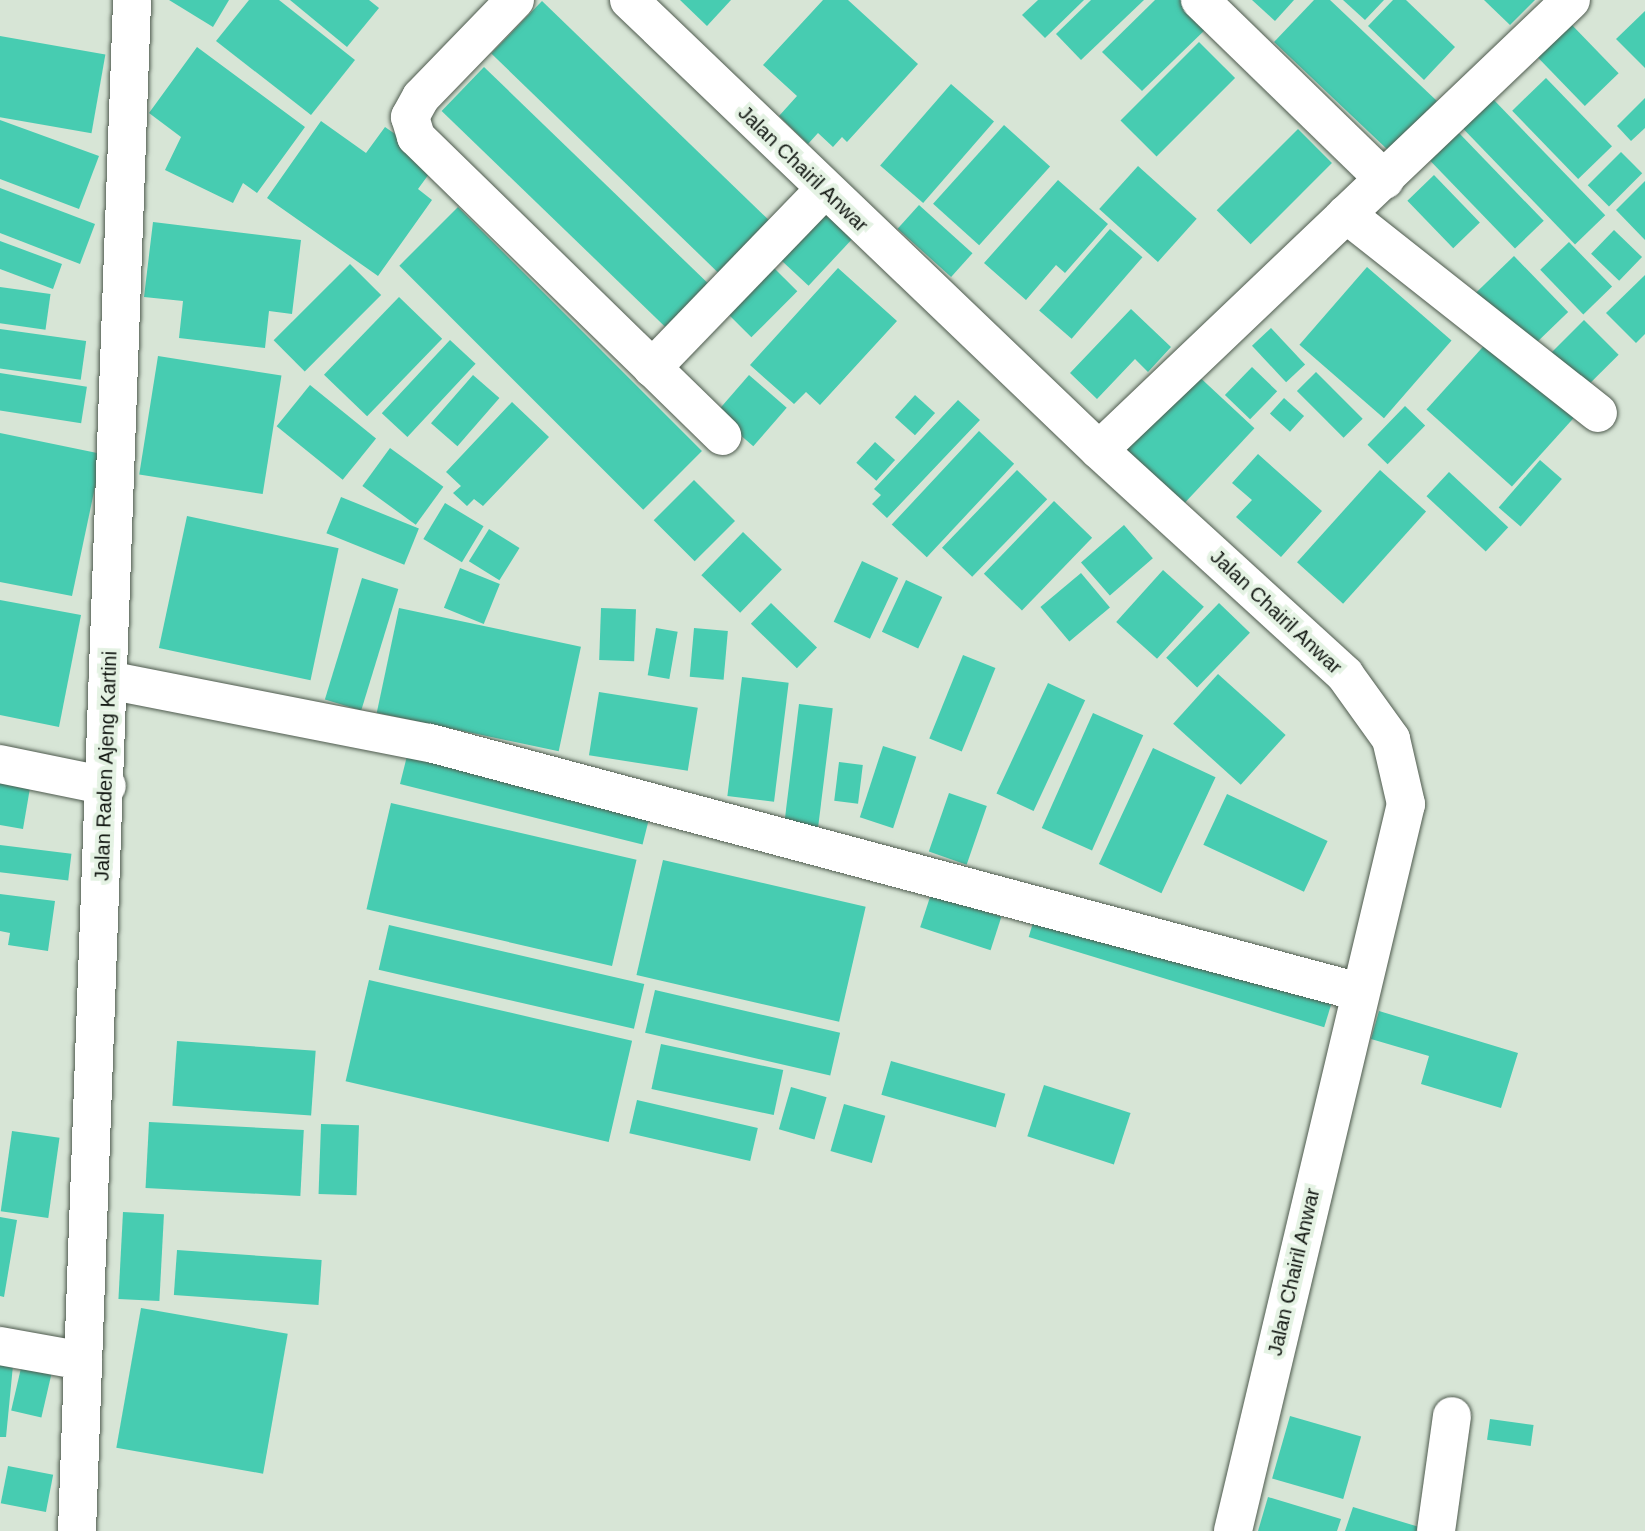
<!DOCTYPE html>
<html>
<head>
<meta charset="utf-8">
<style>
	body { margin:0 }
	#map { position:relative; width:1645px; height:1531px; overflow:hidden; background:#d7e5d6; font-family:Helvetica,sans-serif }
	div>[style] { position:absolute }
	.building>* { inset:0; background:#47ccb1; transform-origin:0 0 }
	.roads { filter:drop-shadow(0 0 2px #4f5b4f) drop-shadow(0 0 2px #4f5b4f) }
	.minor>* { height:38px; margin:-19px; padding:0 19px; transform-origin:19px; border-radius:19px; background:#fff }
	span { translate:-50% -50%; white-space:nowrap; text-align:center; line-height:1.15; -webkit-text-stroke:8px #e4f2e3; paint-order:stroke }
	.street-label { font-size:20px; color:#111611 }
</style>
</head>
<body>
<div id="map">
	<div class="building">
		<i style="clip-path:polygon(169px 0,229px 0,213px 27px)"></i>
		<i style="clip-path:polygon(249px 0,279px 0,355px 60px,311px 115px,216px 41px)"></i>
		<i style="clip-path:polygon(290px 0,369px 0,379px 8px,347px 47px)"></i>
		<i style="clip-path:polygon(680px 0,731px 0,707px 26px)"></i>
		<i style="clip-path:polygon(823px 0,848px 0,918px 64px,847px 142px,842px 137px,833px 147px,818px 133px,808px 144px,779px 116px,797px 96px,763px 65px)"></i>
		<i style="clip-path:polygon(1038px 0,1084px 0,1045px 38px,1022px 15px)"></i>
		<i style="clip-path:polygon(1091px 0,1144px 0,1081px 60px,1056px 34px)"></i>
		<i style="clip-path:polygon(1155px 0,1185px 0,1210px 25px,1142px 91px,1102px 52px)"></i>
		<i style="clip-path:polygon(1252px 0,1294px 0,1275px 21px)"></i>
		<i style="clip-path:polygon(1314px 0,1330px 0,1437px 101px,1389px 151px,1274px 42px)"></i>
		<i style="clip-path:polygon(1343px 0,1384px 0,1365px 20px)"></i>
		<i style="clip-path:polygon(1393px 0,1406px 0,1455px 47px,1424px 80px,1368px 26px)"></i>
		<i style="clip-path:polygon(1484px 0,1535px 0,1510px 25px)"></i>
		<i style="left:542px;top:1px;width:323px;height:73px;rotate:44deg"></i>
		<i style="clip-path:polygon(1645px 11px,1645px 68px,1616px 39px)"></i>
		<i style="left:1570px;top:23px;width:70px;height:47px;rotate:46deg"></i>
		<i style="left:0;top:36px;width:107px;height:80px;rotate:10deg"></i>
		<i style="left:1199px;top:42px;width:51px;height:111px;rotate:45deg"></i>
		<i style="clip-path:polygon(197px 47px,305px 127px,257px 193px,243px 183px,233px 203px,165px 170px,181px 137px,149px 113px)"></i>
		<i style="left:484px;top:67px;width:311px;height:61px;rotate:44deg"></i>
		<i style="left:1546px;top:78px;width:95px;height:47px;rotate:46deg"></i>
		<i style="left:951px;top:84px;width:57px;height:108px;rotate:41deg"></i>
		<i style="left:1492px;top:98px;width:163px;height:42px;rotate:46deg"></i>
		<i style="clip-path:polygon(1645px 98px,1645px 128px,1631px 141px,1617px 126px)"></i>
		<i style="clip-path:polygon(0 120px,99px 156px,79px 209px,0 179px)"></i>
		<i style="clip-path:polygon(321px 121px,366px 153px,385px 127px,437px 163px,418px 189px,432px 200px,378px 276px,267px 198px)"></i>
		<i style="left:1004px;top:125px;width:62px;height:106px;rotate:42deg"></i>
		<i style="left:1298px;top:129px;width:48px;height:115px;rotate:45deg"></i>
		<i style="left:1459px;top:133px;width:122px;height:40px;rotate:46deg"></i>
		<i style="left:1621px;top:152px;width:30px;height:47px;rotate:45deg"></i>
		<i style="left:1138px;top:166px;width:79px;height:58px;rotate:42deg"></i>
		<i style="left:1434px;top:175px;width:66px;height:37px;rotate:46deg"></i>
		<i style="clip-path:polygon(1058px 180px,1108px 224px,1065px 273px,1056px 265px,1026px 300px,984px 263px)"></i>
		<i style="clip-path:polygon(1645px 181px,1645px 240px,1616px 210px)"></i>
		<i style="clip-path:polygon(0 188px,95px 224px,80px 264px,0 233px)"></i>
		<i style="left:919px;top:205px;width:72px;height:32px;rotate:42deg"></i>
		<i style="left:458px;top:207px;width:345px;height:83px;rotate:45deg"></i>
		<i style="left:820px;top:209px;width:44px;height:64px;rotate:43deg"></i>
		<i style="clip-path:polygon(153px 222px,301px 240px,292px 314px,269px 311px,265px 348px,179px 338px,183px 301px,144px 297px)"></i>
		<i style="left:1110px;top:229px;width:43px;height:108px;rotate:41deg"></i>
		<i style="left:1614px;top:230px;width:39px;height:33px;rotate:44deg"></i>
		<i style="clip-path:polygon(0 241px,62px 264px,53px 289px,0 269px)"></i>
		<i style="left:1569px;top:242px;width:62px;height:40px;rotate:46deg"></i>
		<i style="left:1514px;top:256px;width:78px;height:54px;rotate:46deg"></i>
		<i style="left:350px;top:264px;width:44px;height:108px;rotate:45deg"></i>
		<i style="left:1367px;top:267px;width:112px;height:103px;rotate:41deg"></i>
		<i style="left:774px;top:268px;width:33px;height:65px;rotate:45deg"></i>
		<i style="clip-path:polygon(838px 268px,897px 321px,820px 405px,806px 392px,794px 404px,750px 365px)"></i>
		<i style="clip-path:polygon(1645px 275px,1645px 334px,1636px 343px,1606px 313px)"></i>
		<i style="left:0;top:287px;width:51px;height:36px;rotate:8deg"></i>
		<i style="left:399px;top:297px;width:60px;height:108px;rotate:44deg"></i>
		<i style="clip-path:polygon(1131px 309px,1171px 347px,1148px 372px,1135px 359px,1097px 399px,1070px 373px)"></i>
		<i style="left:1584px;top:320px;width:49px;height:53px;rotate:45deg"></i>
		<i style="left:1271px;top:328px;width:50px;height:26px;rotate:47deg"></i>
		<i style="left:0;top:329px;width:87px;height:39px;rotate:8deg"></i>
		<i style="left:1490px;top:339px;width:115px;height:95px;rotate:42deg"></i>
		<i style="left:450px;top:340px;width:35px;height:100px;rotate:43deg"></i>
		<i style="left:158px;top:356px;width:125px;height:120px;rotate:9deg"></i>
		<i style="left:1252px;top:367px;width:35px;height:39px;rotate:44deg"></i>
		<i style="left:1193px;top:371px;width:84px;height:104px;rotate:43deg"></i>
		<i style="left:1316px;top:372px;width:66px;height:27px;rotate:45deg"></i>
		<i style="left:0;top:373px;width:88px;height:37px;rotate:9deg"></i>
		<i style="left:473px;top:375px;width:35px;height:64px;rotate:41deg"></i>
		<i style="left:749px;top:375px;width:50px;height:51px;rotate:41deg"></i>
		<i style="left:310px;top:385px;width:85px;height:53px;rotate:39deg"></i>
		<i style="left:915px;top:395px;width:27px;height:30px;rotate:42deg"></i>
		<i style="left:1284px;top:398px;width:27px;height:21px;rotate:42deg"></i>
		<i style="clip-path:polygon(958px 400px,980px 420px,887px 518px,872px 504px,881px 495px,874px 489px)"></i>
		<i style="clip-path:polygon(512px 402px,549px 437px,483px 506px,474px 499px,467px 506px,453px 493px,461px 486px,446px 472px)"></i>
		<i style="left:1405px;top:406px;width:28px;height:54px;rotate:44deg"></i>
		<i style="left:979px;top:431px;width:48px;height:128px;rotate:43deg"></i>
		<i style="clip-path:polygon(0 433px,102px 454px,72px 596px,0 582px)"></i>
		<i style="left:875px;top:442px;width:27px;height:28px;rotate:42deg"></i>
		<i style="left:390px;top:448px;width:66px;height:47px;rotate:36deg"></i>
		<i style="clip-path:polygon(1258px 454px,1322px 511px,1281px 557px,1236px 517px,1252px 500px,1232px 483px)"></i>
		<i style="left:1540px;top:460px;width:29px;height:63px;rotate:41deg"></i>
		<i style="left:1017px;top:470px;width:42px;height:108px;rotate:44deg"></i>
		<i style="left:1380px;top:470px;width:62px;height:124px;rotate:42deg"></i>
		<i style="left:1449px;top:472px;width:81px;height:33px;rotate:43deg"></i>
		<i style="left:694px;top:480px;width:58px;height:57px;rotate:45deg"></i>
		<i style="left:341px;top:497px;width:84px;height:39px;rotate:22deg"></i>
		<i style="left:1054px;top:501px;width:53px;height:101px;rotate:44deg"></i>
		<i style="left:445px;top:503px;width:45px;height:42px;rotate:31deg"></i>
		<i style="left:187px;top:516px;width:155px;height:135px;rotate:12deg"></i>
		<i style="left:1124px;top:525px;width:44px;height:57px;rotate:49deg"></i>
		<i style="left:489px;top:529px;width:36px;height:38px;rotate:32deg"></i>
		<i style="left:743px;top:532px;width:54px;height:60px;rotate:44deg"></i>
		<i style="left:862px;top:561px;width:40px;height:67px;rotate:25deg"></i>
		<i style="left:460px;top:568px;width:43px;height:43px;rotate:22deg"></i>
		<i style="left:1163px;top:570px;width:55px;height:70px;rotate:42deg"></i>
		<i style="left:1081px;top:573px;width:45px;height:53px;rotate:50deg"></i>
		<i style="left:362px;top:578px;width:38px;height:127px;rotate:17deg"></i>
		<i style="left:906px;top:580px;width:40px;height:57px;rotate:25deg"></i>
		<i style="clip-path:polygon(0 600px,81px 615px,59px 727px,0 715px)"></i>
		<i style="left:771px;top:603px;width:64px;height:29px;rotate:44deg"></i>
		<i style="left:1219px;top:603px;width:43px;height:76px;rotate:44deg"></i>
		<i style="left:399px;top:608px;width:186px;height:107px;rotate:12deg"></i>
		<i style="left:601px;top:608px;width:35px;height:52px;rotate:2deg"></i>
		<i style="left:656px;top:628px;width:22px;height:48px;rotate:10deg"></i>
		<i style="left:694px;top:628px;width:34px;height:49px;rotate:5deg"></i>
		<i style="left:963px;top:655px;width:35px;height:90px;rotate:22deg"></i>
		<i style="left:1218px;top:674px;width:91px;height:67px;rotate:42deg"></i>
		<i style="left:742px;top:677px;width:47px;height:120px;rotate:7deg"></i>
		<i style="left:1048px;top:683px;width:41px;height:122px;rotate:25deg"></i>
		<i style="left:599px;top:692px;width:100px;height:64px;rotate:9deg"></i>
		<i style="left:799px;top:704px;width:34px;height:123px;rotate:7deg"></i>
		<i style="left:1093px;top:713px;width:55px;height:126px;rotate:24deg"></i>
		<i style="left:883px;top:746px;width:35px;height:75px;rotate:18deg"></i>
		<i style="left:1153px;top:748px;width:69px;height:128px;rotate:25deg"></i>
		<i style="left:408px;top:752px;width:250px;height:33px;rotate:14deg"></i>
		<i style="left:839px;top:762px;width:24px;height:39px;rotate:7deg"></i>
		<i style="clip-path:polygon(0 770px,32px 776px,23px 829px,0 825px)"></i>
		<i style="left:949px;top:793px;width:40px;height:62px;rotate:19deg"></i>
		<i style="left:1227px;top:794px;width:111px;height:56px;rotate:25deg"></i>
		<i style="left:391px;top:803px;width:252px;height:109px;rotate:13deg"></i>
		<i style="left:0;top:845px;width:72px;height:27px;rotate:7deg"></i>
		<i style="left:663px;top:860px;width:208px;height:118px;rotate:13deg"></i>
		<i style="clip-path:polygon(0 894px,55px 901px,48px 951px,8px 945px,10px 933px,0 931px)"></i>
		<i style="left:931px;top:894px;width:74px;height:35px;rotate:18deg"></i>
		<i style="left:1036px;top:913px;width:309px;height:25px;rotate:17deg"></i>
		<i style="left:389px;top:925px;width:262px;height:46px;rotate:13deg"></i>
		<i style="left:369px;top:980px;width:270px;height:104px;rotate:13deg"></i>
		<i style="left:655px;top:990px;width:190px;height:44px;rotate:13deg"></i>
		<i style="clip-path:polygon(1379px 1011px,1518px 1053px,1501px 1108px,1421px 1084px,1429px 1056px,1371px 1039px)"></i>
		<i style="left:177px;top:1041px;width:139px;height:65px;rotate:4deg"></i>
		<i style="left:661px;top:1044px;width:125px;height:46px;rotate:12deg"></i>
		<i style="left:891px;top:1061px;width:119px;height:35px;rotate:16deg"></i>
		<i style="left:1044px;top:1085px;width:91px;height:54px;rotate:18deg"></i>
		<i style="left:791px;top:1087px;width:37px;height:44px;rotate:16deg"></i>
		<i style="left:637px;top:1100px;width:124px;height:34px;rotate:13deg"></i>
		<i style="left:844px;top:1104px;width:43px;height:49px;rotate:16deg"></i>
		<i style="left:149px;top:1122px;width:155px;height:66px;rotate:3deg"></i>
		<i style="left:321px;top:1124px;width:38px;height:70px;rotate:2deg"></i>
		<i style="left:12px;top:1131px;width:48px;height:81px;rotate:8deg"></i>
		<i style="left:123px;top:1212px;width:41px;height:87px;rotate:3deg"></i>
		<i style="clip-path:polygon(0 1217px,17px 1220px,4px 1297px,0 1296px)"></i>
		<i style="left:177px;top:1250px;width:145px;height:45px;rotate:4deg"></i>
		<i style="left:141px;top:1308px;width:149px;height:142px;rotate:10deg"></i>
		<i style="clip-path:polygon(0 1353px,14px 1355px,6px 1437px,0 1437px)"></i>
		<i style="left:24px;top:1355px;width:31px;height:57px;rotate:13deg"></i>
		<i style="left:1290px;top:1416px;width:74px;height:65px;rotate:16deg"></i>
		<i style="left:1490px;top:1419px;width:44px;height:21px;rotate:8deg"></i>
		<i style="left:8px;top:1466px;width:46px;height:38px;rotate:11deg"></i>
		<i style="clip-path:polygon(1268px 1497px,1341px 1519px,1337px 1531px,1258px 1531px)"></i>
		<i style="clip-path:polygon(1353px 1507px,1429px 1530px,1429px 1531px,1345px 1531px)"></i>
	</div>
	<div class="roads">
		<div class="minor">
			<i style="left:515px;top:0;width:135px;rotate:134.1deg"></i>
			<i style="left:421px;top:97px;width:23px;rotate:119deg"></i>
			<i style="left:410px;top:117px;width:21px;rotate:73deg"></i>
			<i style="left:416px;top:137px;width:428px;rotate:44.3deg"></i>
			<i style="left:629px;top:0;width:651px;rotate:43.75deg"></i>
			<i style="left:1099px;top:450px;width:333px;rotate:42.4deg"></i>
			<i style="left:1345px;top:675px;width:79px;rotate:54.3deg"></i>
			<i style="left:1391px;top:739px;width:67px;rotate:77deg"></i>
			<i style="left:1406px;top:804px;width:747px;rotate:103.39deg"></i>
			<i style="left:1200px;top:0;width:258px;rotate:44.2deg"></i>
			<i style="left:1346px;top:214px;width:321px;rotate:38.3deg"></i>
			<i style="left:652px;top:368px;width:248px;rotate:-46deg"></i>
			<i style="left:1099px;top:450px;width:652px;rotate:-43.63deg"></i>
			<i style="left:108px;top:680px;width:328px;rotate:11.1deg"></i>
			<i style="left:430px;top:743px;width:962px;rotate:15deg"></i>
			<i style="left:0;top:764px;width:109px;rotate:11.6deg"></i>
			<i style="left:0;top:1346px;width:84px;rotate:10.2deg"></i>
			<i style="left:77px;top:1531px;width:1532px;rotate:-87.94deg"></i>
			<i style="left:1436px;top:1531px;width:116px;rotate:-82.1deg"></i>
		</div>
	</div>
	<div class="street-label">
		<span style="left:803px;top:169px;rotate:44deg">Jalan Chairil Anwar</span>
		<span style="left:1276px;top:612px;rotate:43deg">Jalan Chairil Anwar</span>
		<span style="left:106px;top:766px;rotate:-88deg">Jalan Raden Ajeng Kartini</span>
		<span style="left:1294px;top:1272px;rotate:-77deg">Jalan Chairil Anwar</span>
	</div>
</div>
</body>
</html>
